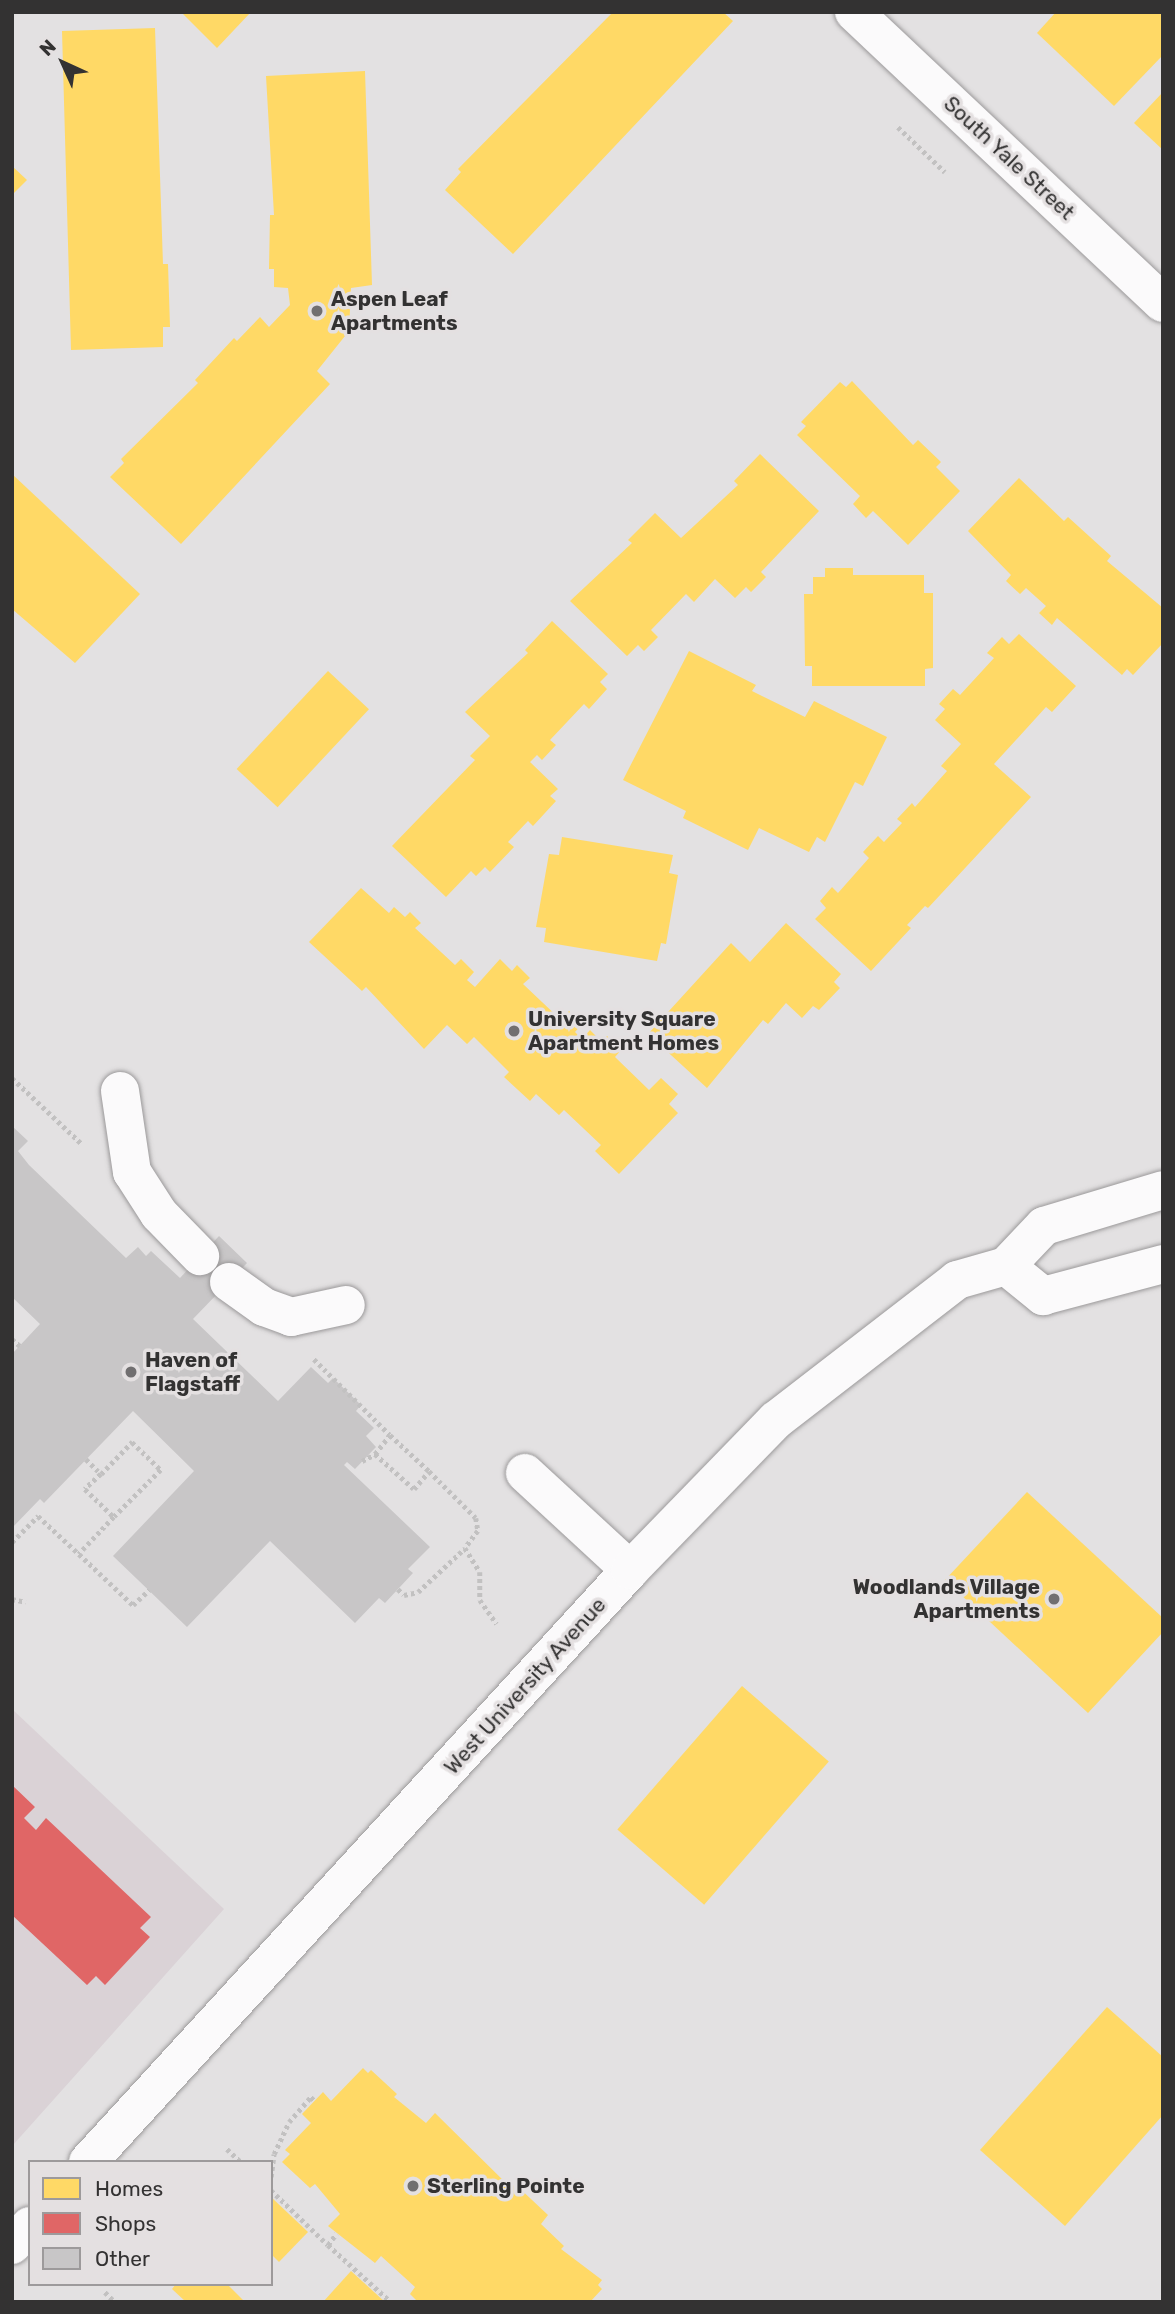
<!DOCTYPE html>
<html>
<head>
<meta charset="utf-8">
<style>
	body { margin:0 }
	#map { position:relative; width:1175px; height:2314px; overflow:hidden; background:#e3e1e2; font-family:Rubik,sans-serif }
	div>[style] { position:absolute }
	.built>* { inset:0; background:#dad2d6 }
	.homes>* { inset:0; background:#ffd966; transform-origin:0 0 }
	.shops>* { inset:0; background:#e06666 }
	.building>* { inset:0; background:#c8c6c7 }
	.path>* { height:4.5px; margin-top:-2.25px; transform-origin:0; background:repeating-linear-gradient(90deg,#c2c1c1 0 3.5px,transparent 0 7px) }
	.roads { filter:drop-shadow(0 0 2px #9b999a) drop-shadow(0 0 2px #9b999a) }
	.minor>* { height:38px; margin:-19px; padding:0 19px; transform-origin:19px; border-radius:19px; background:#fbfafb }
	.dots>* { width:19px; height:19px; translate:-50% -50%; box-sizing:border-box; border:4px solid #e4e0e1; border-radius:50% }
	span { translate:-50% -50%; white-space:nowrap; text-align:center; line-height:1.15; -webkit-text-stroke:7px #e4e0e1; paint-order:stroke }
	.street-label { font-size:21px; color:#333232 }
	.poi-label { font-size:21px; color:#333232; font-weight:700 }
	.left { translate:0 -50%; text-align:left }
	.right { translate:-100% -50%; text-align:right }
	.frame { position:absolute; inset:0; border:14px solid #333232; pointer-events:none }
	.legend { position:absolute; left:28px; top:2160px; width:245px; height:126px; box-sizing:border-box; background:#e4e0e1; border:2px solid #9d9a9b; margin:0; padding:9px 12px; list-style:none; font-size:21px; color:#333232 }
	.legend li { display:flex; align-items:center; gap:14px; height:35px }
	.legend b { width:35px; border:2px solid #9d9a9b }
	.north { position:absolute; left:28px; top:28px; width:70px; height:70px; -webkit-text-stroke:5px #e4e0e1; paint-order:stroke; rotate:315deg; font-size:19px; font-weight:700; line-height:28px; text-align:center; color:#333232 }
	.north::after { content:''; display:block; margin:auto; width:24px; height:32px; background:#333232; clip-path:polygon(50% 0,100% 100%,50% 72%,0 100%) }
</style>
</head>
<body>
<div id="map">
	<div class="built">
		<i style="clip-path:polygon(12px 1709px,224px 1909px,13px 2145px,12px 2144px)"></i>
	</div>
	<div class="homes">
		<i style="clip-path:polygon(181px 12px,251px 12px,217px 48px)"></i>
		<i style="clip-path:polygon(613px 12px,723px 12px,733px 21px,513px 254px,445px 190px,461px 172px,458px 169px)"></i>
		<i style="clip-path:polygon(1056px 12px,1163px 12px,1163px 55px,1114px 106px,1037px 33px)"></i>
		<i style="clip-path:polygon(155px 28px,163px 264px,168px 264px,170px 327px,163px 327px,163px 347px,71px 350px,62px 31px)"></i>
		<i style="clip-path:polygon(365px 71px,372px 285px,351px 288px,349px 331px,317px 371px,330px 384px,181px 544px,110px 477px,124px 463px,121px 459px,198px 383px,195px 380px,234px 338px,237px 341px,260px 317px,269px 327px,290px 305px,288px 288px,274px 287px,274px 269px,269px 269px,270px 215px,274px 215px,266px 76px)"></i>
		<i style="clip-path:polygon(1163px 92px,1163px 150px,1134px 123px)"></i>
		<i style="clip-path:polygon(12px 166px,27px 180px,12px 195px)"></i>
		<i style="clip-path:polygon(852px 381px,913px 445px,918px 440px,941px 462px,936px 467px,960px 491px,908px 545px,873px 511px,866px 518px,853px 504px,860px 496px,797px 435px,806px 426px,801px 422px,840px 382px,846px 387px)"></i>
		<i style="clip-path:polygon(760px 454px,819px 511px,761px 572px,766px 577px,751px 592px,746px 587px,735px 598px,715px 579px,694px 602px,686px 594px,651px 630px,658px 637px,644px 651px,638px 645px,627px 656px,570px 601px,632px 543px,628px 540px,655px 513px,681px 538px,738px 485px,734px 481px)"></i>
		<i style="clip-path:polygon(12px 474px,140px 594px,75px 663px,12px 609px)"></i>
		<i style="clip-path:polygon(1019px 478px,1064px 521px,1068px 517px,1111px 556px,1107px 561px,1163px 608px,1163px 643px,1133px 675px,1127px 669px,1122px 675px,1057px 618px,1052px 625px,1039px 613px,1046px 606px,1026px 588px,1020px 594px,1006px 581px,1011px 575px,968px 531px)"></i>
		<i style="clip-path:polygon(825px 568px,853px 568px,853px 575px,924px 575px,924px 593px,933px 593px,933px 668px,925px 669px,925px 686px,812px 686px,812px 666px,805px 666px,804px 594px,813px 594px,813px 577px,825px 577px)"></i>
		<i style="clip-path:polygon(552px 621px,608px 674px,600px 682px,607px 689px,589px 709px,584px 704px,550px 740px,556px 745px,542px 760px,537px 755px,530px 762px,558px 789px,550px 796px,556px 801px,533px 826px,528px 821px,508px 842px,514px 847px,490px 872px,485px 867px,476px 876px,471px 871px,446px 897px,392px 846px,475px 760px,470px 756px,490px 736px,465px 712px,528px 653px,525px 650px)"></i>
		<i style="clip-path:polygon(1019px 634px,1076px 686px,1052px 712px,1046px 707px,994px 764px,1031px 797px,928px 908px,925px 906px,907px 925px,911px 928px,871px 971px,815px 919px,826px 908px,820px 901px,832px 887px,838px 893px,869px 858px,863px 852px,878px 836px,884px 842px,902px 823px,897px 819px,912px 803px,915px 807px,947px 771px,941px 766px,961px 744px,935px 720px,945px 709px,939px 704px,953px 689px,960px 695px,994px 658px,987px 653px,1002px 637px,1009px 644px)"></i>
		<i style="clip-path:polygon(689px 651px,756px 685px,752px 691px,805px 717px,814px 701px,887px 737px,863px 786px,855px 782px,825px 842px,817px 837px,809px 852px,759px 828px,748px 850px,683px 818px,686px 811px,623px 780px)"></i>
		<i style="left:328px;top:671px;width:56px;height:134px;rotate:43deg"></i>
		<i style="clip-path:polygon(562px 837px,673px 855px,669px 873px,678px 875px,666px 944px,661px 943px,657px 961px,544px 942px,546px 928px,536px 927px,549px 854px,559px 855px)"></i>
		<i style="clip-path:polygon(361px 888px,389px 913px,394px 907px,405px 917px,410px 912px,421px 923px,415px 928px,455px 965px,461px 959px,474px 972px,467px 980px,475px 987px,500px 959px,512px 971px,517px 965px,530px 978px,523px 984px,561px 1020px,569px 1011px,583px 1023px,575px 1032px,582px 1039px,590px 1030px,602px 1042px,607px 1036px,622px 1049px,615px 1057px,649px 1090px,661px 1078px,678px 1094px,669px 1104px,678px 1113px,619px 1174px,595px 1151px,601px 1145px,564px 1110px,559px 1115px,536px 1094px,530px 1101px,504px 1077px,509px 1072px,474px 1037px,467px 1044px,447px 1025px,424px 1049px,366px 987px,362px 991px,309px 942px)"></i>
		<i style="clip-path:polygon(786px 923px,841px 974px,834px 982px,840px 988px,819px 1010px,813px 1006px,802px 1018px,786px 1003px,768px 1024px,763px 1020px,707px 1088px,648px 1034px,731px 943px,750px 962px)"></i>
		<i style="clip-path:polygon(1027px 1492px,1163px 1618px,1163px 1632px,1088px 1713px,945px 1580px)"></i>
		<i style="left:742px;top:1686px;width:115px;height:190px;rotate:41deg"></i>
		<i style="clip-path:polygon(1107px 2007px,1163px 2057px,1163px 2115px,1065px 2226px,980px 2150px)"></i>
		<i style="clip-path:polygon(363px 2068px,368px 2073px,371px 2070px,397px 2094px,394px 2097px,426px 2123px,435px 2113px,511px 2188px,515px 2184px,548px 2215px,541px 2224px,564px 2246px,561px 2249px,602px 2280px,598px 2285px,602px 2289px,590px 2302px,418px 2302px,410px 2294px,415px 2287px,381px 2256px,375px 2263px,328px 2226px,340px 2214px,315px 2184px,310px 2188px,282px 2162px,290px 2154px,285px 2150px,311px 2123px,302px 2114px,323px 2092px,331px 2101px)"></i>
		<i style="clip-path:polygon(271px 2197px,308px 2232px,279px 2262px,271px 2254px)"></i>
		<i style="clip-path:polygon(351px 2271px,385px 2302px,323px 2302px)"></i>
		<i style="clip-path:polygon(176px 2284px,227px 2284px,245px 2302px,186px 2302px,172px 2289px)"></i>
	</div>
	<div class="shops">
		<i style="clip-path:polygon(12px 1785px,35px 1807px,24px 1818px,36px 1830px,46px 1818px,151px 1917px,140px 1928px,150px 1937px,105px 1985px,96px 1976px,87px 1985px,12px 1915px)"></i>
	</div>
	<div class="building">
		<i style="clip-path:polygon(12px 1126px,28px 1141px,18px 1151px,29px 1165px,126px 1258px,138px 1247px,146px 1256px,151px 1251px,180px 1278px,219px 1236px,247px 1263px,193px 1319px,278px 1401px,311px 1367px,328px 1383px,333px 1378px,361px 1405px,356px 1411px,374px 1428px,366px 1436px,376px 1447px,355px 1469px,347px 1462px,344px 1465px,430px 1547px,408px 1569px,413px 1573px,385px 1603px,379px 1598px,355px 1623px,270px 1541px,187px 1627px,113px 1556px,194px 1471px,133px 1411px,44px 1503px,40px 1499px,12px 1528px,12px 1354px,40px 1324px,12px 1297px)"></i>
	</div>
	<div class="path">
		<i style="left:898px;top:127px;width:65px;rotate:43.8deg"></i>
		<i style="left:12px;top:1078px;width:95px;rotate:43.3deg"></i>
		<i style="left:12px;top:1339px;width:11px;rotate:41deg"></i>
		<i style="left:314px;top:1359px;width:107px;rotate:45deg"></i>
		<i style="left:375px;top:1454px;width:24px;rotate:-52deg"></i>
		<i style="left:390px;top:1435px;width:53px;rotate:42.7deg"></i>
		<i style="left:86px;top:1459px;width:21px;rotate:45deg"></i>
		<i style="left:101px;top:1474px;width:22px;rotate:137deg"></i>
		<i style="left:85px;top:1489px;width:40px;rotate:44deg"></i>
		<i style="left:114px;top:1517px;width:51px;rotate:133.4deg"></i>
		<i style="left:79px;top:1554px;width:74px;rotate:43.4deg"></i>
		<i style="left:133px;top:1605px;width:22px;rotate:-43deg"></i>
		<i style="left:362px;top:1461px;width:15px;rotate:-28deg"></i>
		<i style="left:375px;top:1454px;width:52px;rotate:41.9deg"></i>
		<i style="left:414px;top:1489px;width:23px;rotate:-50deg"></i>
		<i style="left:429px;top:1471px;width:66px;rotate:45deg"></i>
		<i style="left:476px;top:1518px;width:13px;rotate:81deg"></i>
		<i style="left:478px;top:1531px;width:21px;rotate:127deg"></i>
		<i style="left:101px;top:1474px;width:45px;rotate:-45.9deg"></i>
		<i style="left:132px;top:1442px;width:40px;rotate:44deg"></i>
		<i style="left:161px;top:1470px;width:66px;rotate:135deg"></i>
		<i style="left:12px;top:1542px;width:37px;rotate:-45deg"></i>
		<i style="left:38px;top:1516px;width:56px;rotate:42.8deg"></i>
		<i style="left:398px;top:1589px;width:8px;rotate:45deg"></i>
		<i style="left:404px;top:1595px;width:14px;rotate:-12deg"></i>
		<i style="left:418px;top:1592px;width:64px;rotate:-43.1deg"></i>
		<i style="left:465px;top:1548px;width:28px;rotate:58deg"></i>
		<i style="left:480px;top:1572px;width:28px;rotate:90deg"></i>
		<i style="left:480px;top:1600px;width:29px;rotate:55deg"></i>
		<i style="left:12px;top:1599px;width:14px;rotate:12deg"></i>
		<i style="left:227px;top:2149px;width:19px;rotate:43deg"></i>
		<i style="left:271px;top:2177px;width:23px;rotate:-83deg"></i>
		<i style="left:274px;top:2154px;width:35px;rotate:-65deg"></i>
		<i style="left:289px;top:2122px;width:33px;rotate:-49deg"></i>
		<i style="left:311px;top:2097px;width:6px;rotate:45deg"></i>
		<i style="left:271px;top:2190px;width:79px;rotate:44deg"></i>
		<i style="left:328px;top:2245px;width:14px;rotate:-54deg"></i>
		<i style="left:328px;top:2245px;width:85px;rotate:42.1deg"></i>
		<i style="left:105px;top:2292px;width:14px;rotate:45deg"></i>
	</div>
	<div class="roads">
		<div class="minor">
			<i style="left:854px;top:12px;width:424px;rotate:43.3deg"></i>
			<i style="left:120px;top:1091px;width:82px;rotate:81.6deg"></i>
			<i style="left:132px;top:1172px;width:50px;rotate:57.3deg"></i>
			<i style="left:159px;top:1214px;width:59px;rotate:45.7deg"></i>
			<i style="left:1006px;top:1266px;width:48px;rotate:39deg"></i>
			<i style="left:1043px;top:1296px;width:124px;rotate:-14.9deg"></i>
			<i style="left:229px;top:1282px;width:43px;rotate:35.5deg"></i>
			<i style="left:264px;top:1307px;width:29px;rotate:20deg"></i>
			<i style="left:291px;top:1317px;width:56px;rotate:-12.3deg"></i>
			<i style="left:525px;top:1473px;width:143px;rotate:42.7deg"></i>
			<i style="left:88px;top:2162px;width:803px;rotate:-47.52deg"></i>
			<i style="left:630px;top:1570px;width:209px;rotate:-45.8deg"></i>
			<i style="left:776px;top:1420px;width:229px;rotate:-37.7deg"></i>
			<i style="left:957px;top:1280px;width:51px;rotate:-15.9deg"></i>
			<i style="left:1006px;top:1266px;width:55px;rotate:-46.5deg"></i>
			<i style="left:1044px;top:1226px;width:124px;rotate:-16.8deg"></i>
			<i style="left:12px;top:2245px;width:26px;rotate:-47deg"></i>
		</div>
	</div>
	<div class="dots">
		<i style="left:317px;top:311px;background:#716f70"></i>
		<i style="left:514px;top:1031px;background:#716f70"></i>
		<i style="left:131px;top:1372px;background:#716f70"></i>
		<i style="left:1054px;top:1599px;background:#716f70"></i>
		<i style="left:413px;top:2186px;background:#716f70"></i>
	</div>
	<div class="street-label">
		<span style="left:1009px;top:158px;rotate:43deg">South Yale Street</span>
		<span style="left:525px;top:1686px;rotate:-48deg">West University Avenue</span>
	</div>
	<div class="poi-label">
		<span class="left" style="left:331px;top:311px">Aspen Leaf<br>Apartments</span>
		<span class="left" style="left:528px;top:1031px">University Square<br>Apartment Homes</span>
		<span class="left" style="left:145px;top:1372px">Haven of<br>Flagstaff</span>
		<span class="right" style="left:1040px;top:1599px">Woodlands Village<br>Apartments</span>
		<span class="left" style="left:427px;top:2186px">Sterling Pointe</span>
	</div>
	<div class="frame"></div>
	<ul class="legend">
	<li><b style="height:19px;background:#ffd966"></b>Homes</li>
	<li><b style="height:19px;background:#e06666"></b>Shops</li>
	<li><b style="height:19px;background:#c8c6c7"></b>Other</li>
	</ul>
	<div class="north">N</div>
</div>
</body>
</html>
